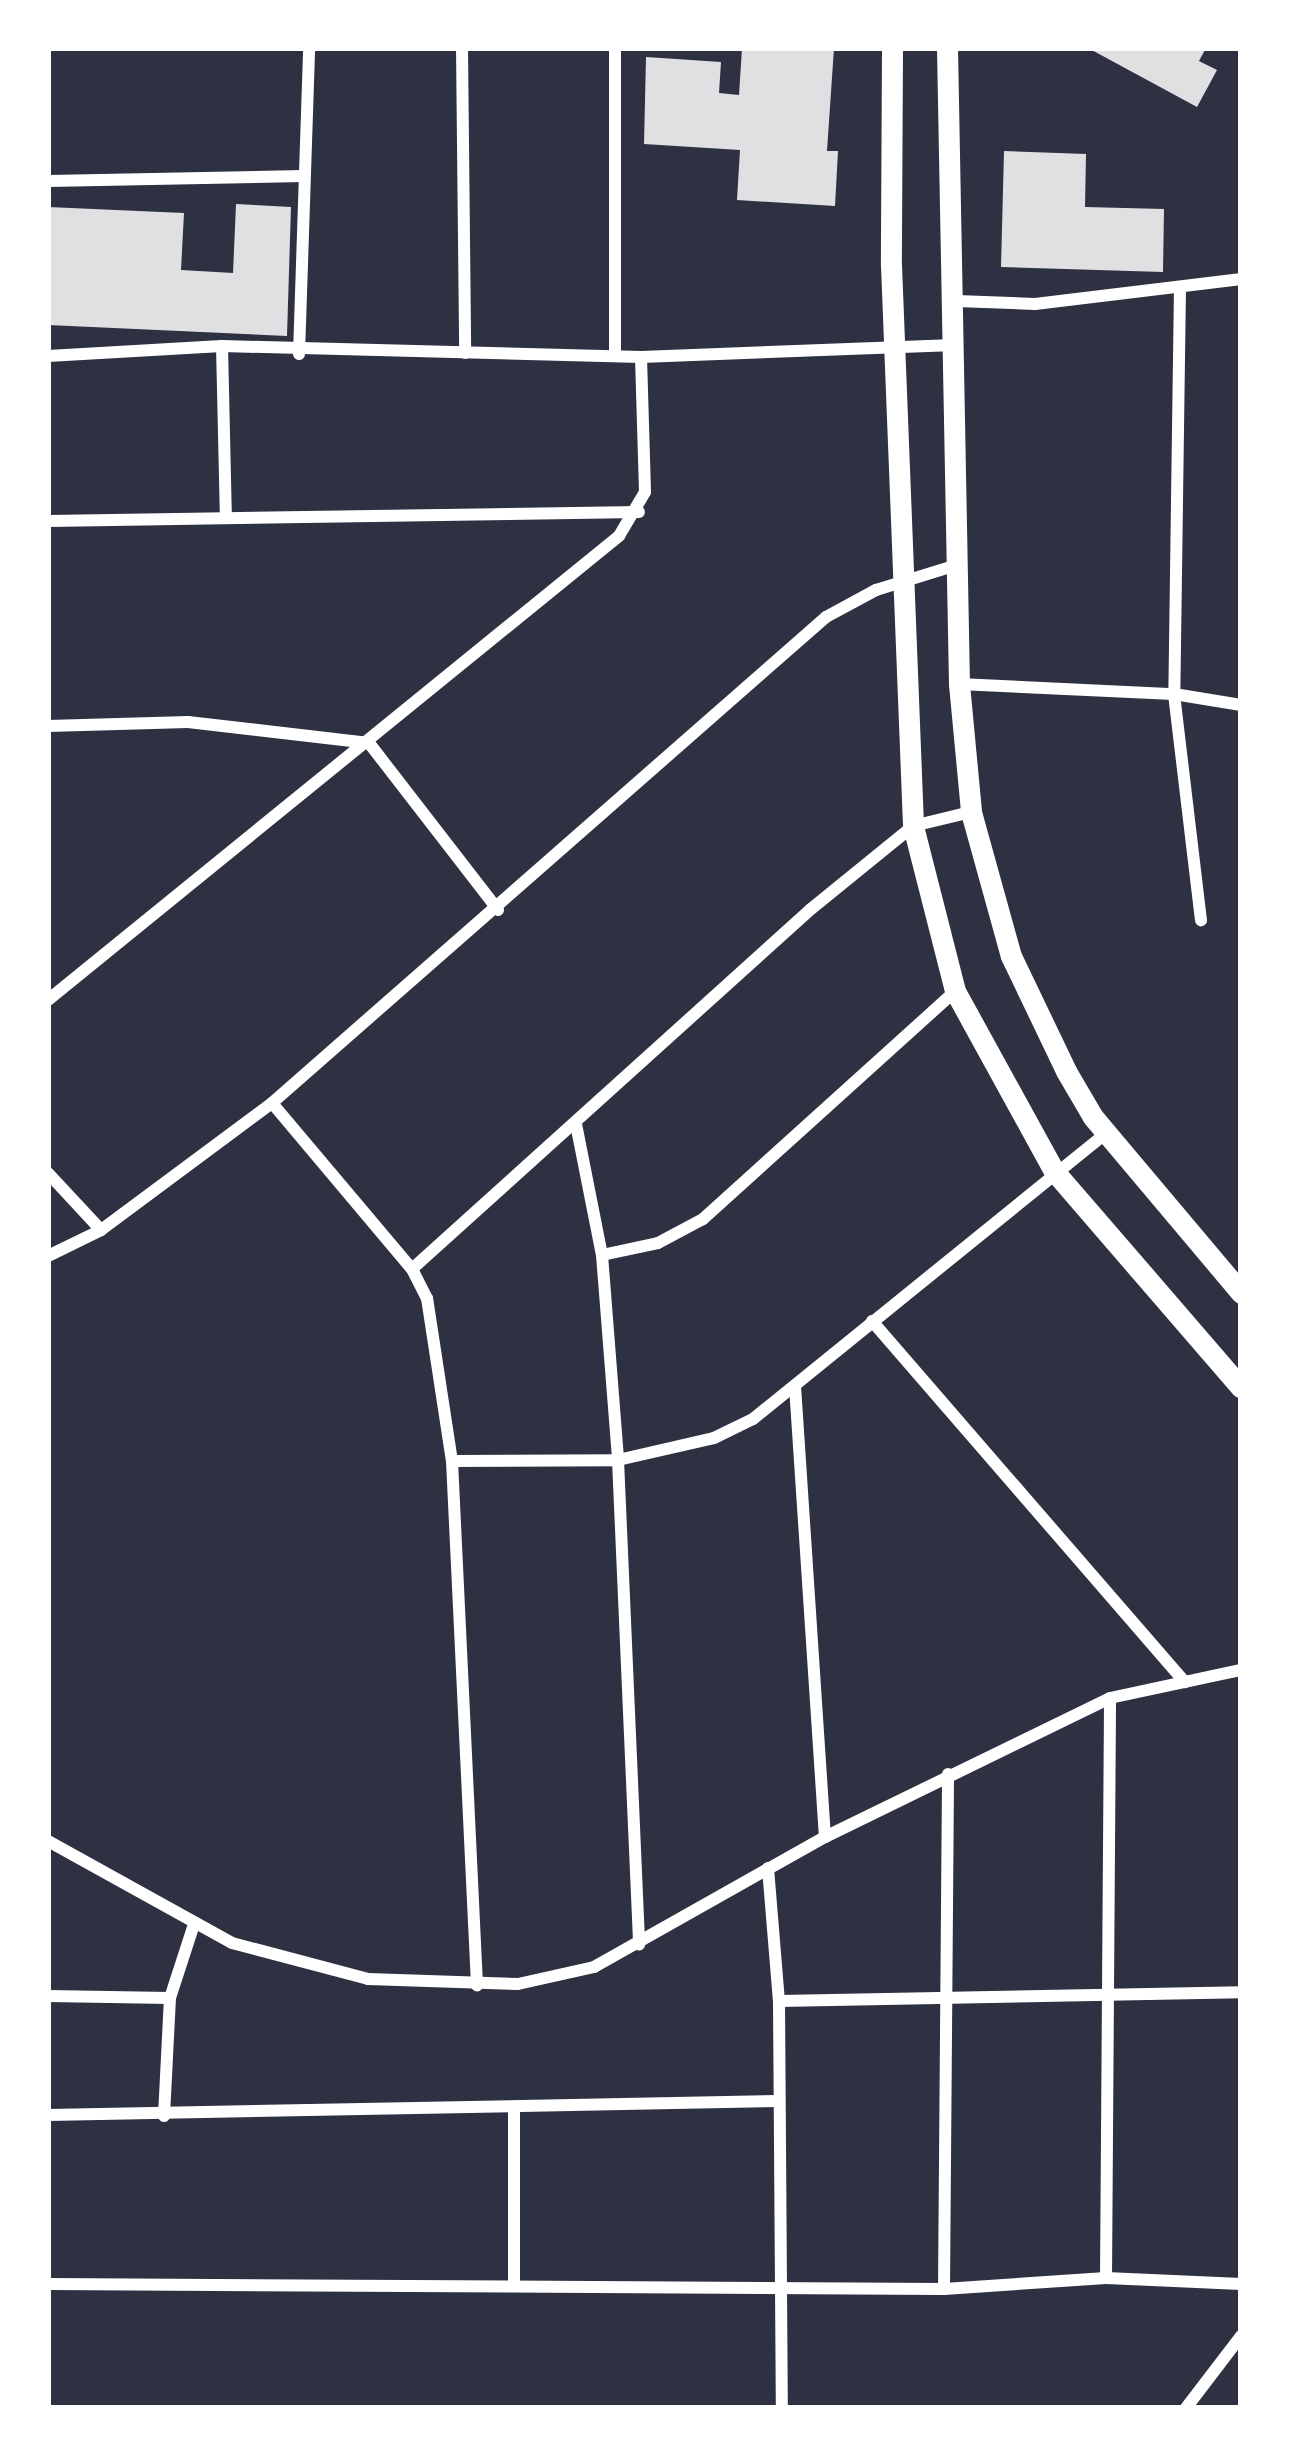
<!DOCTYPE html>
<html>
<head>
<meta charset="utf-8">
<style>
	body { margin:0 }
	#map { position:relative; width:1289px; height:2456px; overflow:hidden; background:#2d3142; font-family:"IBM Plex Sans",sans-serif }
	div>[style] { position:absolute }
	.building>* { inset:0; background:#e0e0e3 }
	.minor>* { height:12px; margin:-6px; padding:0 6px; transform-origin:6px; border-radius:6px; background:#fff }
	.tertiary>* { height:21px; margin:-10.5px; padding:0 10.5px; transform-origin:10.5px; border-radius:10.5px; background:#fff }
	span { translate:-50% -50%; white-space:nowrap; text-align:center; line-height:1.15; -webkit-text-stroke:12px #fff; paint-order:stroke }
	.frame { position:absolute; inset:0; border:51px solid #fff; pointer-events:none }
</style>
</head>
<body>
<div id="map">
	<div class="building">
		<i style="clip-path:polygon(742px 48px,834px 48px,827px 151px,838px 151px,835px 206px,737px 200px,740px 150px,644px 144px,646px 57px,721px 62px,719px 93px,739px 95px)"></i>
		<i style="clip-path:polygon(1088px 48px,1206px 48px,1199px 61px,1217px 70px,1197px 107px)"></i>
		<i style="clip-path:polygon(1004px 151px,1086px 154px,1085px 207px,1164px 209px,1163px 272px,1001px 267px)"></i>
		<i style="clip-path:polygon(236px 204px,291px 207px,287px 336px,48px 325px,48px 207px,184px 213px,181px 270px,233px 273px)"></i>
	</div>
	<div class="minor">
		<i style="left:462px;top:48px;width:305px;rotate:89.4deg"></i>
		<i style="left:48px;top:181px;width:256px;rotate:-1.1deg"></i>
		<i style="left:1180px;top:287px;width:407px;rotate:90.8deg"></i>
		<i style="left:1174px;top:694px;width:228px;rotate:83.2deg"></i>
		<i style="left:957px;top:301px;width:78px;rotate:2.2deg"></i>
		<i style="left:1035px;top:304px;width:208px;rotate:-6.9deg"></i>
		<i style="left:222px;top:346px;width:170px;rotate:88.7deg"></i>
		<i style="left:299px;top:354px;width:306px;rotate:-88.1deg"></i>
		<i style="left:48px;top:356px;width:174px;rotate:-3.3deg"></i>
		<i style="left:222px;top:346px;width:419px;rotate:1.5deg"></i>
		<i style="left:641px;top:357px;width:314px;rotate:-2.2deg"></i>
		<i style="left:615px;top:356px;width:308px;rotate:-90deg"></i>
		<i style="left:48px;top:521px;width:591px;rotate:-0.87deg"></i>
		<i style="left:959px;top:684px;width:215px;rotate:2.7deg"></i>
		<i style="left:1174px;top:694px;width:68px;rotate:9.3deg"></i>
		<i style="left:48px;top:726px;width:140px;rotate:-1.6deg"></i>
		<i style="left:188px;top:722px;width:182px;rotate:6.6deg"></i>
		<i style="left:369px;top:743px;width:211px;rotate:52.3deg"></i>
		<i style="left:48px;top:1000px;width:736px;rotate:-39.1deg"></i>
		<i style="left:619px;top:536px;width:51px;rotate:-59.4deg"></i>
		<i style="left:645px;top:492px;width:135px;rotate:-91.7deg"></i>
		<i style="left:272px;top:1103px;width:217px;rotate:49.9deg"></i>
		<i style="left:412px;top:1269px;width:33px;rotate:63deg"></i>
		<i style="left:427px;top:1298px;width:165px;rotate:81.3deg"></i>
		<i style="left:452px;top:1461px;width:525px;rotate:87.27deg"></i>
		<i style="left:576px;top:1124px;width:134px;rotate:78.8deg"></i>
		<i style="left:602px;top:1255px;width:206px;rotate:85.5deg"></i>
		<i style="left:618px;top:1460px;width:485px;rotate:87.5deg"></i>
		<i style="left:48px;top:1173px;width:78px;rotate:47.1deg"></i>
		<i style="left:602px;top:1255px;width:57px;rotate:-12.1deg"></i>
		<i style="left:658px;top:1243px;width:51px;rotate:-28.1deg"></i>
		<i style="left:703px;top:1219px;width:340px;rotate:-42.1deg"></i>
		<i style="left:48px;top:1256px;width:59px;rotate:-26.1deg"></i>
		<i style="left:101px;top:1230px;width:213px;rotate:-36.6deg"></i>
		<i style="left:272px;top:1103px;width:737px;rotate:-41.26deg"></i>
		<i style="left:826px;top:617px;width:57px;rotate:-28.4deg"></i>
		<i style="left:876px;top:590px;width:85px;rotate:-17.2deg"></i>
		<i style="left:412px;top:1269px;width:537px;rotate:-42.06deg"></i>
		<i style="left:811px;top:909px;width:132px;rotate:-39.1deg"></i>
		<i style="left:913px;top:826px;width:60px;rotate:-13.6deg"></i>
		<i style="left:872px;top:1321px;width:478px;rotate:49.1deg"></i>
		<i style="left:795px;top:1386px;width:452px;rotate:86.2deg"></i>
		<i style="left:452px;top:1461px;width:166px;rotate:-0.3deg"></i>
		<i style="left:618px;top:1460px;width:98px;rotate:-12.9deg"></i>
		<i style="left:714px;top:1438px;width:43px;rotate:-26deg"></i>
		<i style="left:753px;top:1419px;width:454px;rotate:-39deg"></i>
		<i style="left:48px;top:1841px;width:210px;rotate:29deg"></i>
		<i style="left:232px;top:1943px;width:141px;rotate:14.8deg"></i>
		<i style="left:368px;top:1979px;width:150px;rotate:1.9deg"></i>
		<i style="left:518px;top:1984px;width:78px;rotate:-12.6deg"></i>
		<i style="left:594px;top:1967px;width:265px;rotate:-29.4deg"></i>
		<i style="left:825px;top:1837px;width:317px;rotate:-26deg"></i>
		<i style="left:1110px;top:1698px;width:134px;rotate:-12.1deg"></i>
		<i style="left:768px;top:1868px;width:133px;rotate:85.3deg"></i>
		<i style="left:779px;top:2001px;width:407px;rotate:89.6deg"></i>
		<i style="left:48px;top:1996px;width:122px;rotate:0.9deg"></i>
		<i style="left:779px;top:2001px;width:462px;rotate:-1.1deg"></i>
		<i style="left:514px;top:2108px;width:174px;rotate:90deg"></i>
		<i style="left:48px;top:2115px;width:730px;rotate:-1.1deg"></i>
		<i style="left:164px;top:2116px;width:118px;rotate:-87.1deg"></i>
		<i style="left:170px;top:1998px;width:78px;rotate:-72deg"></i>
		<i style="left:1106px;top:2278px;width:580px;rotate:-89.6deg"></i>
		<i style="left:48px;top:2284px;width:896px;rotate:0.32deg"></i>
		<i style="left:944px;top:2289px;width:162px;rotate:-3.9deg"></i>
		<i style="left:1106px;top:2278px;width:135px;rotate:2.5deg"></i>
		<i style="left:944px;top:2289px;width:515px;rotate:-89.55deg"></i>
		<i style="left:1186px;top:2408px;width:91px;rotate:-52.6deg"></i>
	</div>
	<div class="tertiary">
		<i style="left:892px;top:48px;width:217px;rotate:90.3deg"></i>
		<i style="left:891px;top:265px;width:561px;rotate:87.75deg"></i>
		<i style="left:913px;top:826px;width:170px;rotate:75.7deg"></i>
		<i style="left:955px;top:991px;width:205px;rotate:61.2deg"></i>
		<i style="left:1054px;top:1171px;width:286px;rotate:49.2deg"></i>
		<i style="left:947px;top:48px;width:636px;rotate:88.92deg"></i>
		<i style="left:959px;top:684px;width:129px;rotate:84.6deg"></i>
		<i style="left:971px;top:812px;width:149px;rotate:74.5deg"></i>
		<i style="left:1011px;top:956px;width:127px;rotate:64.4deg"></i>
		<i style="left:1066px;top:1071px;width:53px;rotate:59.6deg"></i>
		<i style="left:1093px;top:1117px;width:230px;rotate:49.9deg"></i>
	</div>
	<div class="frame"></div>
</div>
</body>
</html>
